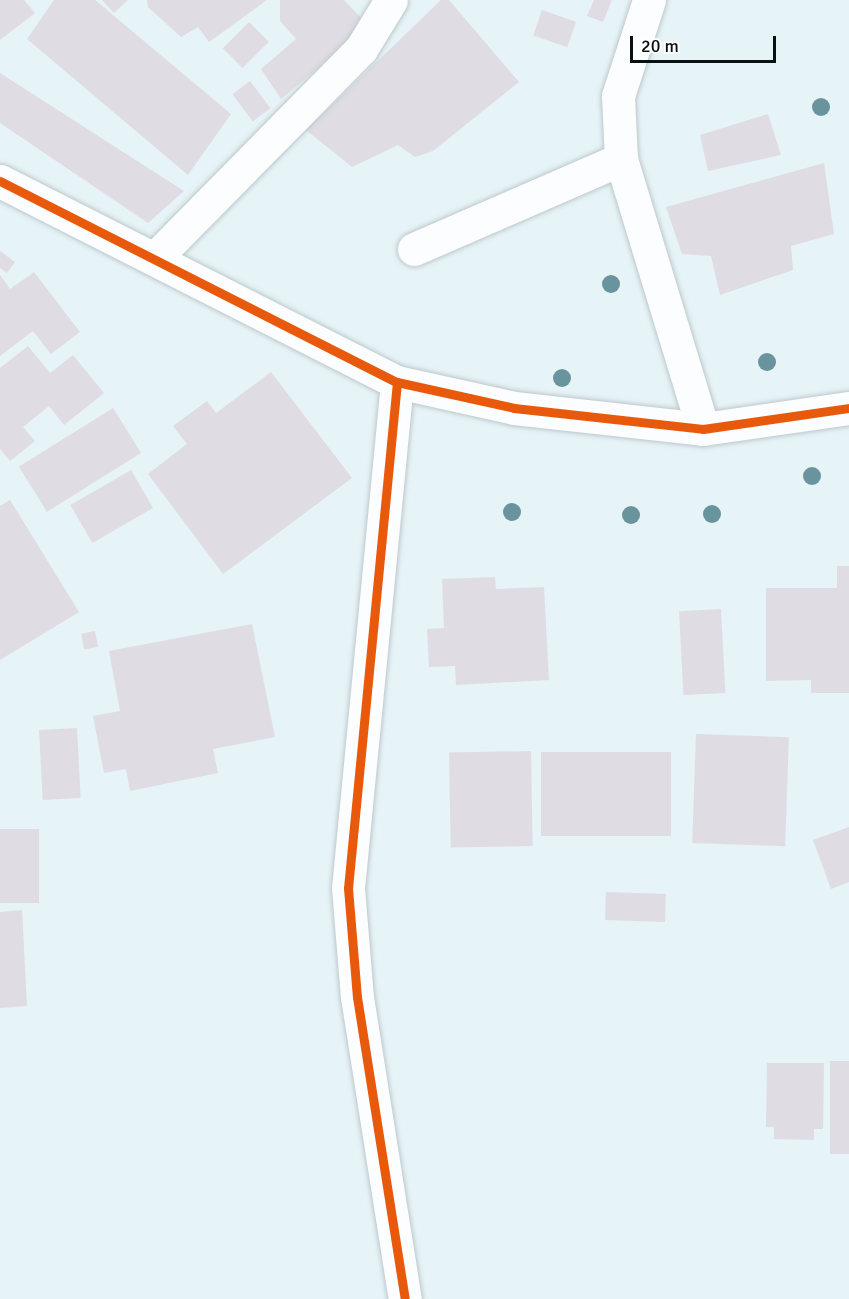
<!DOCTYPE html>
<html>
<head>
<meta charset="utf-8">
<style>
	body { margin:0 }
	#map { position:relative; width:849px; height:1299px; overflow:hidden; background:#e6f3f7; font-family:Signika,sans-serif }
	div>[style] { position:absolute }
	.building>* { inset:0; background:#dfdde3; transform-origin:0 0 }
	.roads { filter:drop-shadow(0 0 2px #bec8cb) drop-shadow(0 0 2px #bec8cb) }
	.minor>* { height:33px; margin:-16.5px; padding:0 16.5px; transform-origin:16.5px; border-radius:16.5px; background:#fbfdfe }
	.cycleway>* { height:9px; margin:-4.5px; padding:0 4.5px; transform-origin:4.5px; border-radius:4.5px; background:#e8590c }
	.trees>* { width:18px; height:18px; margin:-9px; border-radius:50%; background:#69949d }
	span { translate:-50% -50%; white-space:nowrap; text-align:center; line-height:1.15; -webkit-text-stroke:5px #fff; paint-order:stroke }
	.scale { position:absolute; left:630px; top:36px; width:146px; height:27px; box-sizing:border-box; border:3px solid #081012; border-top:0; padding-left:8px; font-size:18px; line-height:21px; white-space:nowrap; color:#081012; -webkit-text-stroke:4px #fff; paint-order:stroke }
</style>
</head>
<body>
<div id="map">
	<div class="building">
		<i style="clip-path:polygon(0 0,24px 0,35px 13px,0 40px)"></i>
		<i style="clip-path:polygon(54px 0,95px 0,231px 114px,188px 175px,27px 39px)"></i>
		<i style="clip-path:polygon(102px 0,128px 0,114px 13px)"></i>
		<i style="clip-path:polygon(147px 0,267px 0,209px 42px,198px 27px,181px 37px,148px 7px)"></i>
		<i style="clip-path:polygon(280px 0,344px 0,369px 26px,281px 99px,261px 69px,296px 39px,280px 21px)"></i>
		<i style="clip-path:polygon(441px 0,449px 0,519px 82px,433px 151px,415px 157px,398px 145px,352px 167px,306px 130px)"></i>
		<i style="clip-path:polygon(594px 0,612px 0,603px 22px,587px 16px)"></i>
		<i style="left:542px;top:10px;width:36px;height:27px;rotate:19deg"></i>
		<i style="left:249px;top:22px;width:28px;height:37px;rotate:45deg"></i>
		<i style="clip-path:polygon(0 73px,184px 191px,148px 223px,0 123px)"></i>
		<i style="left:250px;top:81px;width:34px;height:22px;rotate:53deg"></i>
		<i style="clip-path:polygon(768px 114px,781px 155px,708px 171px,700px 135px)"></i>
		<i style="clip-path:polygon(824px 163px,834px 234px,791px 246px,793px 270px,720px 295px,711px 256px,682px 254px,666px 207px)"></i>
		<i style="clip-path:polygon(0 251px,15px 262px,7px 273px,0 268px)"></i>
		<i style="clip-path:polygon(34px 272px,80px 332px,51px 354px,33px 331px,0 356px,0 275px,10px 289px)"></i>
		<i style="clip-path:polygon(28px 346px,50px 373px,73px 355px,104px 393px,64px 425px,49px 406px,23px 427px,35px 441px,10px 461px,0 449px,0 368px)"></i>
		<i style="clip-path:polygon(271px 372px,352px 478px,223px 574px,148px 474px,187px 444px,173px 426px,207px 401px,216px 413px)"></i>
		<i style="left:113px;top:408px;width:53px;height:111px;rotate:58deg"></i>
		<i style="left:131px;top:470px;width:44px;height:70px;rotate:60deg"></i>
		<i style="clip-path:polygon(10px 500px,79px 612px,0 660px,0 506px)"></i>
		<i style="clip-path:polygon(837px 566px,849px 566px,849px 693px,811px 693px,811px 680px,766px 681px,766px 588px,837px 588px)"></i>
		<i style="clip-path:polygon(495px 577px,496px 589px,544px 587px,549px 680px,456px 685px,455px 666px,429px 667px,427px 629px,444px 628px,442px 579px)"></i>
		<i style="left:721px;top:609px;width:84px;height:42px;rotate:87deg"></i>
		<i style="clip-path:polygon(252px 624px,275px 737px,213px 749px,218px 773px,130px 791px,126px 769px,104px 773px,93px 716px,120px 711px,109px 651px)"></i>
		<i style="left:95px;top:631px;width:16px;height:14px;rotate:79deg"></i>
		<i style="left:77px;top:728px;width:70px;height:38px;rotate:87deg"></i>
		<i style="left:696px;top:734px;width:93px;height:109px;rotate:2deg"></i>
		<i style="left:531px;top:751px;width:95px;height:82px;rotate:89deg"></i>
		<i style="left:541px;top:752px;width:130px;height:84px"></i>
		<i style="clip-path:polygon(849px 827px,849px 882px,831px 889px,813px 840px)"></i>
		<i style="left:0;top:829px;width:39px;height:74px"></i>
		<i style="left:606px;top:892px;width:60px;height:28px;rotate:2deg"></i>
		<i style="clip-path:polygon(22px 910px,27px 1006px,0 1008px,0 912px)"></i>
		<i style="left:830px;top:1061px;width:19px;height:93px"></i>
		<i style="clip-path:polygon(767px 1063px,824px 1063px,823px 1129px,814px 1129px,814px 1140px,774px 1139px,774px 1127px,766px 1127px)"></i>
	</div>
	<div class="roads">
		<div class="minor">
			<i style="left:649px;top:0;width:101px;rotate:107.9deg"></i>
			<i style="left:618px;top:96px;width:63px;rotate:87.3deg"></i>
			<i style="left:621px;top:159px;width:282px;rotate:73.1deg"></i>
			<i style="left:0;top:181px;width:445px;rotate:26.9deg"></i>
			<i style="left:397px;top:382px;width:120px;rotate:12.5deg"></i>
			<i style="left:514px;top:408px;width:190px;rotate:6.3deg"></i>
			<i style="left:703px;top:429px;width:148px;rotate:-8.2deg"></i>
			<i style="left:414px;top:249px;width:226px;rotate:-23.5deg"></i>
			<i style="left:154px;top:259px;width:295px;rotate:-45.4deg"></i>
			<i style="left:361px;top:49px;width:57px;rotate:-58.5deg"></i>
			<i style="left:397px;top:382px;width:508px;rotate:95.53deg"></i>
			<i style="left:348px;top:888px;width:109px;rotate:85.3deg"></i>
			<i style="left:357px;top:997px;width:306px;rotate:81deg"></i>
		</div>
	</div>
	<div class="cycleway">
		<i style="left:0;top:181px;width:445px;rotate:26.9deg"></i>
		<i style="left:397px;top:382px;width:120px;rotate:12.5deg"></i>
		<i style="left:514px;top:408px;width:190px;rotate:6.3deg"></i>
		<i style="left:703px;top:429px;width:148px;rotate:-8.2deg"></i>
		<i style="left:397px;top:382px;width:508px;rotate:95.53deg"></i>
		<i style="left:348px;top:888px;width:109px;rotate:85.3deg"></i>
		<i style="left:357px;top:997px;width:306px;rotate:81deg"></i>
	</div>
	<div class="trees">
		<i style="left:821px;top:107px"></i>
		<i style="left:611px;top:284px"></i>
		<i style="left:767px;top:362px"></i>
		<i style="left:562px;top:378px"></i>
		<i style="left:812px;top:476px"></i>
		<i style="left:512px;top:512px"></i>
		<i style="left:712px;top:514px"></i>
		<i style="left:631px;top:515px"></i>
	</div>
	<div class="scale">20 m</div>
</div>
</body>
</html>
